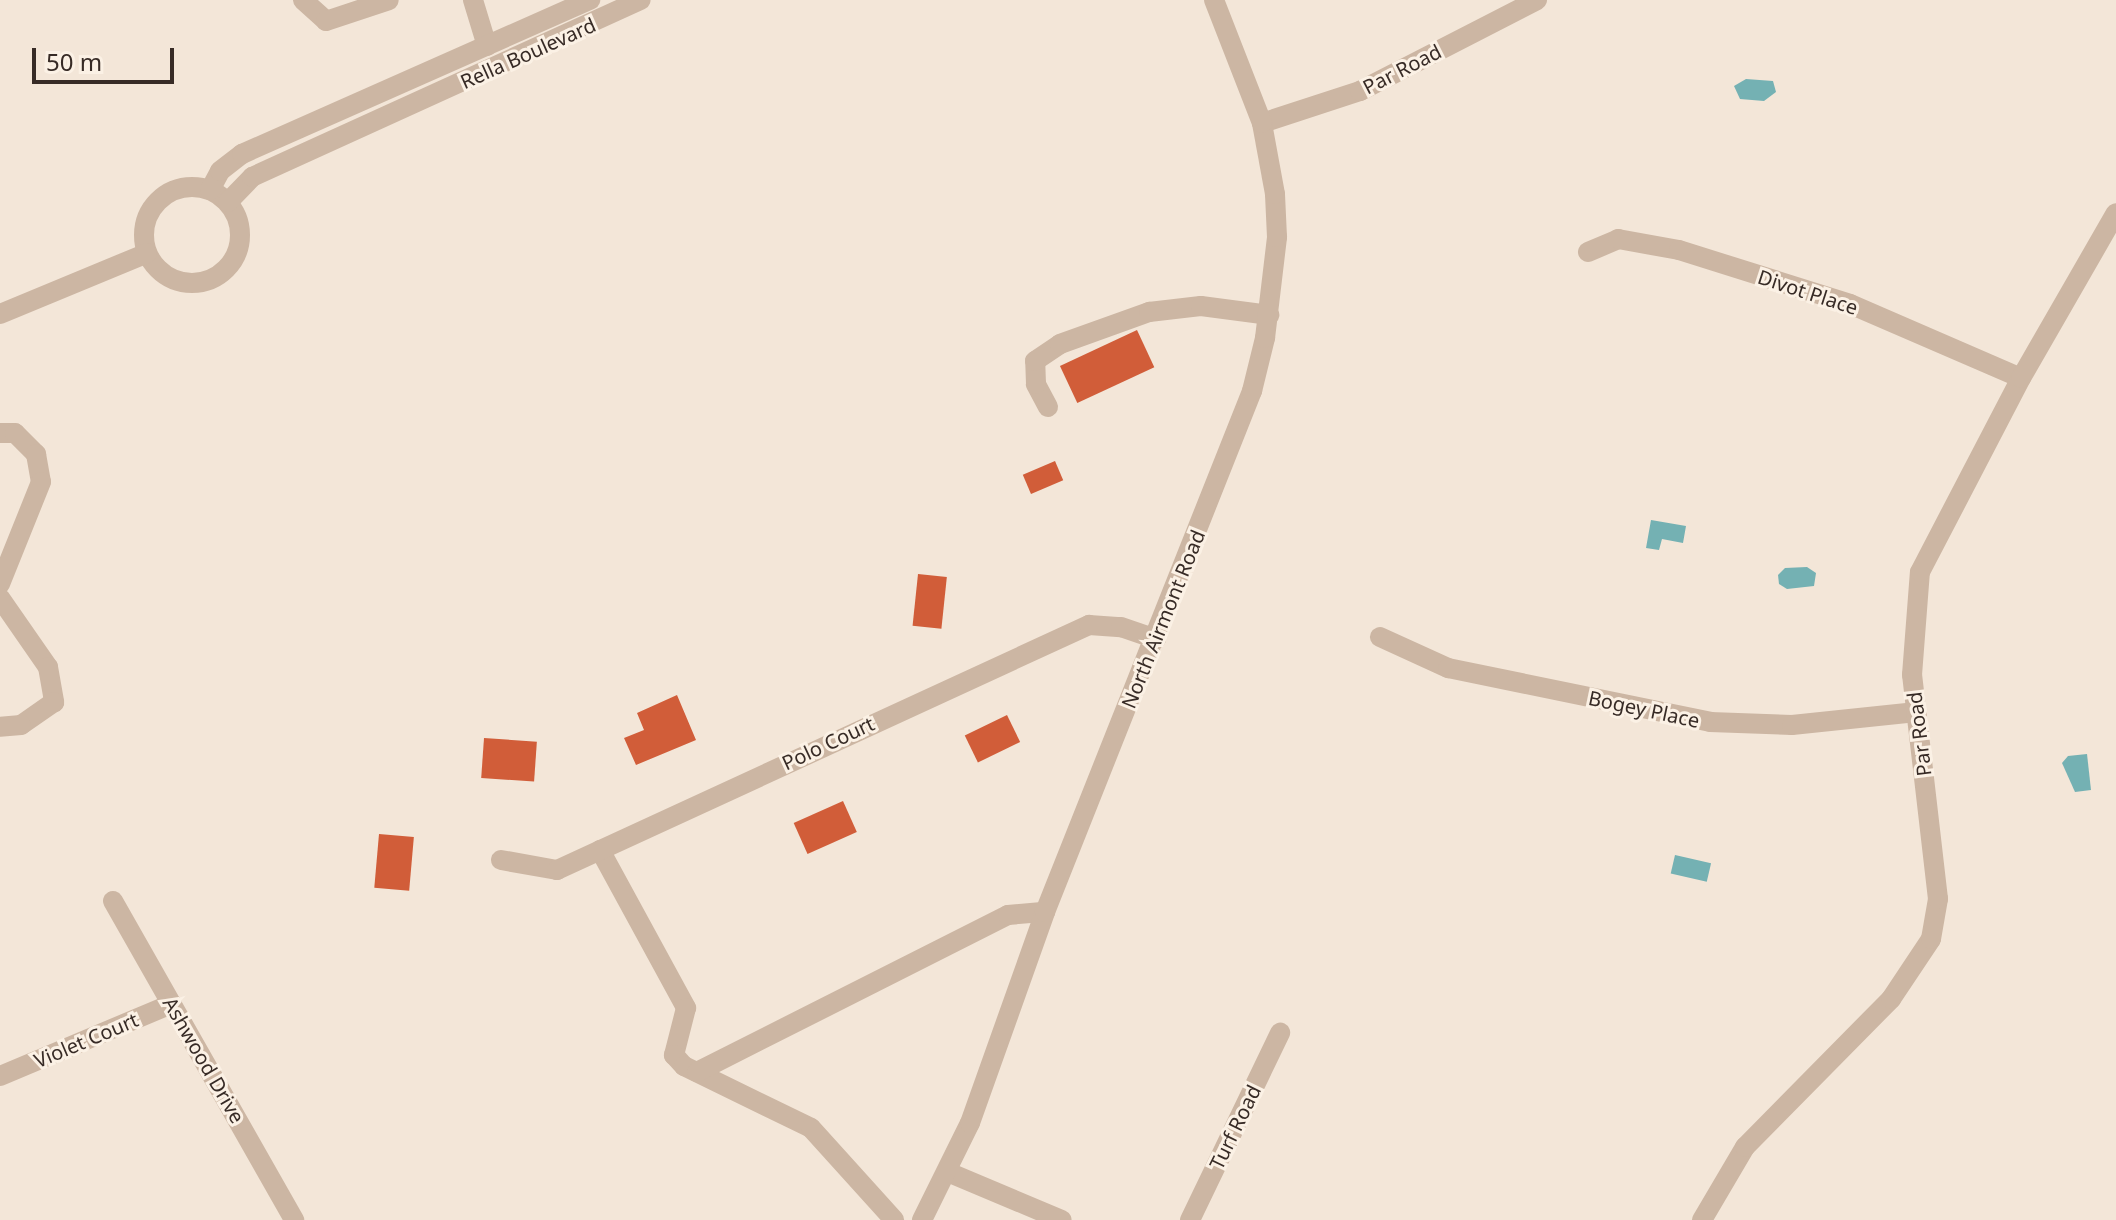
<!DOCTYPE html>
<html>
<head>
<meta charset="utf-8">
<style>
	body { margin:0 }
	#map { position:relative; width:2116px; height:1220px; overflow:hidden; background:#f3e6d8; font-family:"Noto Sans",sans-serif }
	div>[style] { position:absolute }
	.water>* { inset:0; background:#74b1b3; transform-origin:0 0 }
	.building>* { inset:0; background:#d15d39; transform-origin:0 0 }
	.minor>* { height:20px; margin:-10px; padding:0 10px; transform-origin:10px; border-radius:10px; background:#ccb6a3 }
	.minor>.ring { margin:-10px; padding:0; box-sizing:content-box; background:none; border:20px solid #ccb6a3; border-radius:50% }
	span { translate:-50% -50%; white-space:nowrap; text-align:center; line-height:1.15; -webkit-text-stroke:6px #fbf1e5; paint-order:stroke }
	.street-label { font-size:20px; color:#372b26 }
	.scale { position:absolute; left:32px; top:48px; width:142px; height:36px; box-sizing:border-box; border:4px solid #372b26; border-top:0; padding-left:10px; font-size:24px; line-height:28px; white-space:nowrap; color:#372b26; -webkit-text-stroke:6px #fbf1e5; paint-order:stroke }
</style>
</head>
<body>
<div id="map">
	<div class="water">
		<i style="clip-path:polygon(1746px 79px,1773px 81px,1776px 92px,1764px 101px,1740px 99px,1734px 86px)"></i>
		<i style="clip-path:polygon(1651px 520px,1686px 526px,1683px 543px,1662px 539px,1659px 550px,1646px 548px)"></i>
		<i style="clip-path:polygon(1807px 567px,1816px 573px,1814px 586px,1787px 589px,1779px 584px,1778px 575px,1785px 568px)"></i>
		<i style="clip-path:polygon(2087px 754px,2091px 790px,2075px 792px,2062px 763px,2068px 756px)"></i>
		<i style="left:1675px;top:855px;width:37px;height:19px;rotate:13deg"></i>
	</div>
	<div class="building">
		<i style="left:1137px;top:330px;width:41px;height:85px;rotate:65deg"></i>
		<i style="left:1055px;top:461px;width:21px;height:35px;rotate:67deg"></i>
		<i style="left:918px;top:574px;width:29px;height:52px;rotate:6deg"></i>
		<i style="clip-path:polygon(677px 695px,696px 740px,636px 765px,624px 738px,644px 730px,637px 713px)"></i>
		<i style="left:1007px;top:715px;width:30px;height:47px;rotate:64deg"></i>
		<i style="left:484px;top:738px;width:53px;height:40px;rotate:4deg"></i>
		<i style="left:843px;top:801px;width:34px;height:54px;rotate:66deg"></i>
		<i style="left:379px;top:834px;width:35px;height:54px;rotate:5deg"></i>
	</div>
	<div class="minor">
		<i style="left:303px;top:0;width:31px;rotate:42deg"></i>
		<i style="left:326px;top:21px;width:66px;rotate:-18.4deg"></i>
		<i style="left:473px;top:0;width:48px;rotate:73.1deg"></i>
		<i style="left:1262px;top:123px;width:103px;rotate:-18.1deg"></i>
		<i style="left:1360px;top:91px;width:199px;rotate:-27.2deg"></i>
		<i class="ring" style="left:144px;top:187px;width:76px;height:76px"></i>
		<i style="left:210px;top:190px;width:21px;rotate:-62deg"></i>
		<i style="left:220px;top:171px;width:28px;rotate:-38deg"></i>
		<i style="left:242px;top:154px;width:381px;rotate:-23.9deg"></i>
		<i style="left:228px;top:202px;width:35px;rotate:-46deg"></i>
		<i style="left:252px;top:177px;width:427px;rotate:-24.5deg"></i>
		<i style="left:1588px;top:252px;width:33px;rotate:-23deg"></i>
		<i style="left:1618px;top:239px;width:62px;rotate:10.2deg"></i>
		<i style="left:1679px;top:250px;width:179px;rotate:17.5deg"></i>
		<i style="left:1850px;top:304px;width:186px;rotate:23.4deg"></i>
		<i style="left:0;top:314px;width:159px;rotate:-22.5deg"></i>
		<i style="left:1048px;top:407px;width:26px;rotate:-118deg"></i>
		<i style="left:1036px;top:384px;width:23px;rotate:-92deg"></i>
		<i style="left:1035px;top:361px;width:30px;rotate:-34deg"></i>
		<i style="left:1060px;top:344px;width:95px;rotate:-19.8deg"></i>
		<i style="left:1149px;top:312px;width:52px;rotate:-6.6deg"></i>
		<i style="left:1201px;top:306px;width:69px;rotate:7.5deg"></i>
		<i style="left:0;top:433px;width:15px"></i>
		<i style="left:15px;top:433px;width:30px;rotate:45deg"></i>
		<i style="left:36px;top:454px;width:28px;rotate:80deg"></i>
		<i style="left:41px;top:482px;width:110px;rotate:111.9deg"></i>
		<i style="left:0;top:598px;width:84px;rotate:55.2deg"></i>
		<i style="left:48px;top:667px;width:36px;rotate:80deg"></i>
		<i style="left:54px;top:702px;width:40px;rotate:145.1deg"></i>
		<i style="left:21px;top:725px;width:21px;rotate:175deg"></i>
		<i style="left:1380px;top:637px;width:75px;rotate:24.5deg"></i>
		<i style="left:1448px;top:668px;width:268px;rotate:11.6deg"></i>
		<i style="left:1710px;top:722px;width:82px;rotate:2.1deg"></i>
		<i style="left:1792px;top:725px;width:125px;rotate:-6deg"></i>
		<i style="left:600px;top:850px;width:180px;rotate:61.4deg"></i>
		<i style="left:686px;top:1008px;width:49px;rotate:104.3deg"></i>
		<i style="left:674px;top:1055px;width:15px;rotate:48deg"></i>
		<i style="left:684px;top:1066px;width:141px;rotate:26deg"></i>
		<i style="left:811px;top:1128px;width:124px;rotate:47.9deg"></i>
		<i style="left:501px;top:860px;width:57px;rotate:10.1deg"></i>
		<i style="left:557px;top:870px;width:586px;rotate:-24.73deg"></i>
		<i style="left:1089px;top:625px;width:32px;rotate:4deg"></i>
		<i style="left:1121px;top:627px;width:37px;rotate:19deg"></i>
		<i style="left:113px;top:901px;width:367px;rotate:60.4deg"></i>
		<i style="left:697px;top:1072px;width:348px;rotate:-26.8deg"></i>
		<i style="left:1008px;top:915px;width:37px;rotate:-5deg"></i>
		<i style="left:0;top:1076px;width:186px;rotate:-22.8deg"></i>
		<i style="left:950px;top:1173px;width:121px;rotate:22.8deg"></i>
		<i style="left:922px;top:1220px;width:108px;rotate:-63.7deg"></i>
		<i style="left:970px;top:1123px;width:224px;rotate:-70.4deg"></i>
		<i style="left:1045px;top:912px;width:561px;rotate:-68.33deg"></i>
		<i style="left:1252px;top:391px;width:55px;rotate:-76.2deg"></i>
		<i style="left:1265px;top:338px;width:102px;rotate:-83.2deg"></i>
		<i style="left:1277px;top:237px;width:43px;rotate:-92.7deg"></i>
		<i style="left:1275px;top:194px;width:72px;rotate:-100.4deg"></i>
		<i style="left:1262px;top:123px;width:132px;rotate:-111.3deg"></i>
		<i style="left:1190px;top:1220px;width:208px;rotate:-64.3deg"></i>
		<i style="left:1702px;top:1220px;width:85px;rotate:-59.5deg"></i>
		<i style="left:1745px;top:1147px;width:208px;rotate:-45.4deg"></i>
		<i style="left:1891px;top:999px;width:72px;rotate:-56.3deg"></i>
		<i style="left:1931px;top:939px;width:41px;rotate:-80.1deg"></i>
		<i style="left:1938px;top:899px;width:226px;rotate:-96.6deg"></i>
		<i style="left:1912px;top:675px;width:103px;rotate:-85.6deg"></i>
		<i style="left:1920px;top:572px;width:219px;rotate:-62.5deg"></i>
		<i style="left:2021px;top:378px;width:190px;rotate:-60.1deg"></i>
	</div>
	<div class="street-label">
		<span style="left:528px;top:53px;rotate:-24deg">Rella Boulevard</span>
		<span style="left:1402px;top:69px;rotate:-27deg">Par Road</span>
		<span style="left:1808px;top:292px;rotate:18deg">Divot Place</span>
		<span style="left:1163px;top:619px;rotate:-68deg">North Airmont Road</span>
		<span style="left:1644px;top:709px;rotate:12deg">Bogey Place</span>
		<span style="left:1919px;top:734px;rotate:-97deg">Par Road</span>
		<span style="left:828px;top:743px;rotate:-25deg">Polo Court</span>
		<span style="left:86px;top:1040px;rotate:-23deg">Violet Court</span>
		<span style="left:204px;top:1060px;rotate:60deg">Ashwood Drive</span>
		<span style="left:1235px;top:1127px;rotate:-64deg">Turf Road</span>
	</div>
	<div class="scale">50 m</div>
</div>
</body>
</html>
